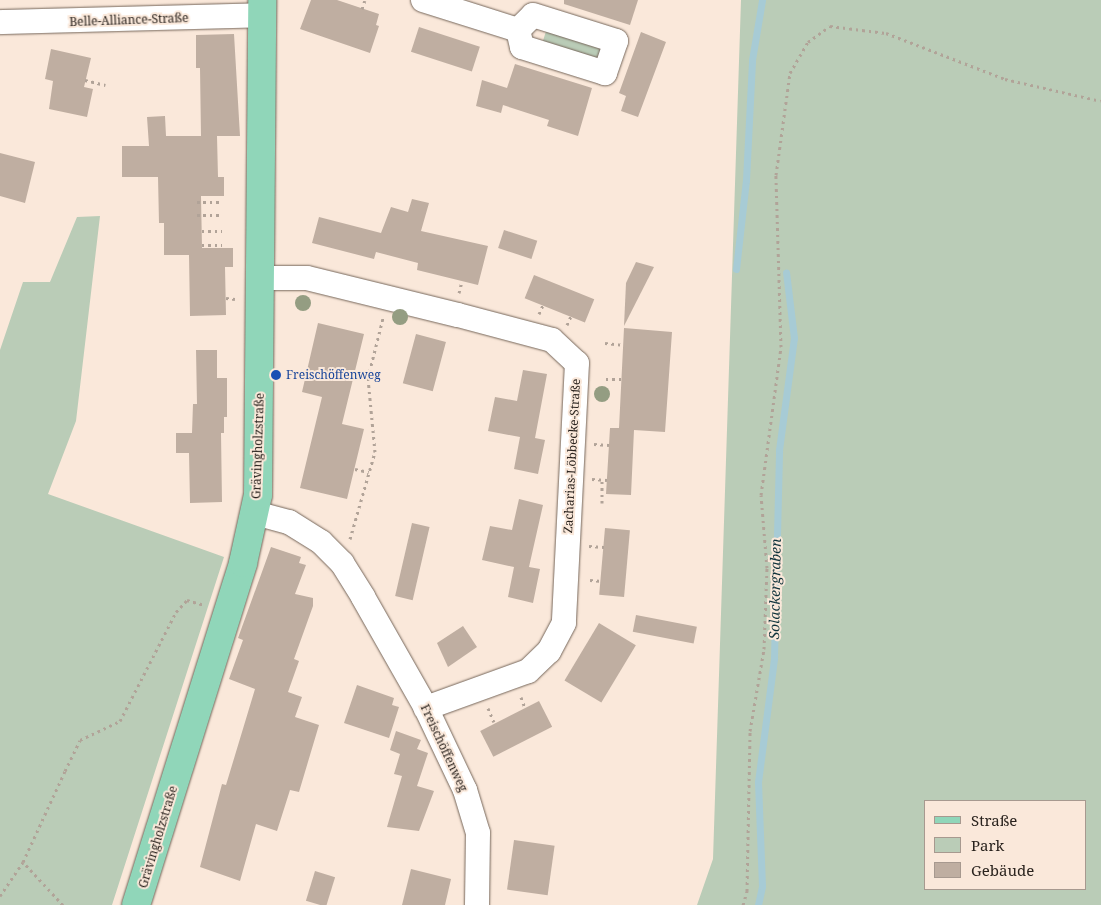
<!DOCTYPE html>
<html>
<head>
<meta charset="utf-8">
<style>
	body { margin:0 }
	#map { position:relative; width:1101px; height:905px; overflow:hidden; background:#fae8da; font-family:"Noto Serif",serif }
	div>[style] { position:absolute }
	.green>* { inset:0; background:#baccb7 }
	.stream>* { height:7px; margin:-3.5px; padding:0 3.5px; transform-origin:3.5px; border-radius:3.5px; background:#a7cbd5 }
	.building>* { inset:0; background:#bfaea1; transform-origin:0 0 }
	.path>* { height:3px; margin-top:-1.5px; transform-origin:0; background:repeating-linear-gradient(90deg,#b1a398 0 2.5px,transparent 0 6.5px) }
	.roads { filter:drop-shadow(0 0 1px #76675b) drop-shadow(0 0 1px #76675b) }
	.minor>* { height:24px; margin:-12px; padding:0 12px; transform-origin:12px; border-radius:12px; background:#fff }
	.major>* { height:28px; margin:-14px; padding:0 14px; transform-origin:14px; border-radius:14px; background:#90d6b9 }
	.trees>* { width:16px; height:16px; margin:-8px; border-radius:50%; background:#949d82 }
	.dots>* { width:14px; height:14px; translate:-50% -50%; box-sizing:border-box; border:2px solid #fae8da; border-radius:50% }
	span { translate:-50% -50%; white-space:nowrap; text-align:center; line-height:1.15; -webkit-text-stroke:4px #fae8da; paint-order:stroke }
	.street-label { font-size:12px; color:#2a231e }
	.transit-label { font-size:12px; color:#164399 }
	.left { translate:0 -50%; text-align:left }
	.water-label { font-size:14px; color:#10333c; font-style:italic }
	.legend { position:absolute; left:924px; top:800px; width:162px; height:90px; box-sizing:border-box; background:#fae8da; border:1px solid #a7998f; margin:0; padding:6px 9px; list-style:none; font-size:15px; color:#2a231e }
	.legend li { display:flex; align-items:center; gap:10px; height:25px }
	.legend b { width:25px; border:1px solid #a7998f }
</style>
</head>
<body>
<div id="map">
	<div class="green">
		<i style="clip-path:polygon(evenodd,741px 0,1101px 0,1101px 905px,697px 905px,713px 859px,741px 0,925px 801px,1085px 801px,1085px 889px,925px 889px,925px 801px)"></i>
		<i style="clip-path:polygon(548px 25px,605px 43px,603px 60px,541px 47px)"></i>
		<i style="clip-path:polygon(100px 216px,76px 421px,48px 494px,224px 557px,112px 905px,0 905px,0 350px,23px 282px,50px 282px,77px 217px)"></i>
	</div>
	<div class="stream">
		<i style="left:736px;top:269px;width:90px;rotate:-83.6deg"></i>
		<i style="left:746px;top:180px;width:120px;rotate:-87.1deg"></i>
		<i style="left:752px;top:60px;width:61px;rotate:-80.5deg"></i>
		<i style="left:758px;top:905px;width:19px;rotate:-78deg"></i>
		<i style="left:762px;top:886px;width:104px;rotate:-92.2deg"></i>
		<i style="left:758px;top:782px;width:125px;rotate:-82.6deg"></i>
		<i style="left:774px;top:658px;width:208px;rotate:-88.6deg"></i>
		<i style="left:779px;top:450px;width:113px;rotate:-82.4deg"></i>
		<i style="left:794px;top:338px;width:66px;rotate:-96.9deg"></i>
	</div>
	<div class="building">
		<i style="clip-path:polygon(311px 0,337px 0,379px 14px,376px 25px,379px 26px,370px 53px,300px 29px)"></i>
		<i style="clip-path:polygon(564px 0,638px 0,630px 25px,564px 4px)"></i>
		<i style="left:419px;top:27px;width:64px;height:26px;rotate:18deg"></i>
		<i style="clip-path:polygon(641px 32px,666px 42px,638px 117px,621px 111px,626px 96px,619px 93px)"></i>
		<i style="clip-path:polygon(234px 34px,240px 136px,217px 136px,218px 177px,224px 177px,224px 196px,201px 196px,202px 248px,233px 248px,233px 267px,225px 267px,226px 315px,190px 316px,189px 255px,164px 255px,164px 223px,159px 223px,158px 177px,122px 177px,122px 146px,149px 146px,147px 117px,165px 116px,166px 136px,201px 136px,200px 68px,196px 68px,196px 35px)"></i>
		<i style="clip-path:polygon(51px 49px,91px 58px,84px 87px,93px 89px,87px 117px,49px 109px,53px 81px,45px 79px)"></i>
		<i style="clip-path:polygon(515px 64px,592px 88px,578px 136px,547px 126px,549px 120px,503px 105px,501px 113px,476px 106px,482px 80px,507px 88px)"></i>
		<i style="clip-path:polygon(0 153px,35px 162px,25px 203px,0 196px)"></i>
		<i style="clip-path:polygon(412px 199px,429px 203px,421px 231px,488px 246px,478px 285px,417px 270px,418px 263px,376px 252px,374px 259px,312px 243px,319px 217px,381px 233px,391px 207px,408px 212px)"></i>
		<i style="left:504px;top:230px;width:35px;height:19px;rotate:18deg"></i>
		<i style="clip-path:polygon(636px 262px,654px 267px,624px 326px,626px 283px)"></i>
		<i style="left:534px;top:275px;width:65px;height:25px;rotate:22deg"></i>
		<i style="clip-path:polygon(318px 323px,364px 334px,342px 424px,364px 429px,347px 499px,300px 488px,322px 397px,302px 392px)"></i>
		<i style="clip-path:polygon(624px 328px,672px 332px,665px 432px,634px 430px,631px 495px,606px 494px,610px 428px,619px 428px)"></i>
		<i style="left:416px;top:334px;width:31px;height:51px;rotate:15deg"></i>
		<i style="clip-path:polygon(196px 350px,217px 350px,217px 378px,227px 378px,227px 417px,224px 417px,224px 433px,221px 433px,222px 502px,190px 503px,189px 453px,176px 453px,176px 433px,192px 433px,193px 404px,197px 404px)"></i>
		<i style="clip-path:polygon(523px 370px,547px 374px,535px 438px,545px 440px,538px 474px,514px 469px,520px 437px,488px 431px,495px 397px,517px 401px)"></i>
		<i style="clip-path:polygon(519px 499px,543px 505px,529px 567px,540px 569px,533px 603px,508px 597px,514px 567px,482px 560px,490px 526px,512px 530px)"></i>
		<i style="left:412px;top:523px;width:18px;height:75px;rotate:13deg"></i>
		<i style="left:605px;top:528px;width:25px;height:67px;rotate:5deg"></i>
		<i style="clip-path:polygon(271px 547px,301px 557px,299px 563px,306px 565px,295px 594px,313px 598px,313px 606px,294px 659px,299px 661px,288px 692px,302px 697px,295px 717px,319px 725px,299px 792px,290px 790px,277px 831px,256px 824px,240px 881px,200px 867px,222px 784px,226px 785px,255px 689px,229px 679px,243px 640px,238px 638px)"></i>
		<i style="left:636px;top:615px;width:62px;height:17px;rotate:11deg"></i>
		<i style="left:599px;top:623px;width:43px;height:67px;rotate:31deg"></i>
		<i style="clip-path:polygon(463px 626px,477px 647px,448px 667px,437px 643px)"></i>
		<i style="clip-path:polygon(357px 685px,394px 698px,392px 705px,399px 707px,389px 738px,344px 723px)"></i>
		<i style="left:539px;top:701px;width:29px;height:66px;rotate:63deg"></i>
		<i style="clip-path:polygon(396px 731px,421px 740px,417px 749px,428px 753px,417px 786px,434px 791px,419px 831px,387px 827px,402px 776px,394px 774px,400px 754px,390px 750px)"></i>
		<i style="left:514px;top:840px;width:41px;height:50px;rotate:8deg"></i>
		<i style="clip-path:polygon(411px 869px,451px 879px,445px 905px,402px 905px)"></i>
		<i style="left:315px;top:871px;width:21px;height:31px;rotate:17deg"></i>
	</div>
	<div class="path">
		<i style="left:362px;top:9px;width:9px;rotate:-72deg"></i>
		<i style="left:85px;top:80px;width:21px;rotate:14deg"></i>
		<i style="left:197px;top:202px;width:25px"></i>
		<i style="left:197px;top:215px;width:25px"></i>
		<i style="left:202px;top:231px;width:20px"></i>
		<i style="left:202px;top:245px;width:20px"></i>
		<i style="left:459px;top:293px;width:12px;rotate:-76deg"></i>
		<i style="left:226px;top:298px;width:9px;rotate:6deg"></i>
		<i style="left:539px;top:314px;width:10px;rotate:-66deg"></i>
		<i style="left:567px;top:325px;width:10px;rotate:-66deg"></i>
		<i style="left:605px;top:343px;width:18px;rotate:6deg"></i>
		<i style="left:354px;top:375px;width:14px;rotate:12deg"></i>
		<i style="left:606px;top:379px;width:16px"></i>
		<i style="left:594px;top:444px;width:15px;rotate:4deg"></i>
		<i style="left:355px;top:469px;width:14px;rotate:12deg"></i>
		<i style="left:592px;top:479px;width:15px;rotate:4deg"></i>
		<i style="left:602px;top:503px;width:23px;rotate:-90deg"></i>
		<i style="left:350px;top:539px;width:91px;rotate:-74deg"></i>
		<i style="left:375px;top:452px;width:74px;rotate:-95.4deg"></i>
		<i style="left:368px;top:378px;width:62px;rotate:-76deg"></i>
		<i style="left:589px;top:546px;width:15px;rotate:4deg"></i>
		<i style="left:590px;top:580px;width:12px;rotate:5deg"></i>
		<i style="left:521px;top:697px;width:12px;rotate:70deg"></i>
		<i style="left:488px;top:708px;width:15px;rotate:67deg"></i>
		<i style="left:0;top:896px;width:41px;rotate:-55.9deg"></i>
		<i style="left:63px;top:905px;width:59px;rotate:-132.9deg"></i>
		<i style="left:23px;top:862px;width:100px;rotate:-65.2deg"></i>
		<i style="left:65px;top:771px;width:34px;rotate:-64deg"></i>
		<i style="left:80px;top:740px;width:44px;rotate:-25.4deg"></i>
		<i style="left:120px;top:721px;width:123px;rotate:-62.8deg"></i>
		<i style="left:176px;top:612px;width:16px;rotate:-47deg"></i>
		<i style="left:187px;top:600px;width:18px;rotate:16deg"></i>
		<i style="left:743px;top:905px;width:15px;rotate:-74deg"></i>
		<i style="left:747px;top:891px;width:160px;rotate:-88.9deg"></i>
		<i style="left:750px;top:731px;width:83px;rotate:-80.3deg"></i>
		<i style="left:764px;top:649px;width:81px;rotate:-87.9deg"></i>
		<i style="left:767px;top:568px;width:73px;rotate:-94.7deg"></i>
		<i style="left:761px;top:495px;width:149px;rotate:-82.3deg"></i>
		<i style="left:781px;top:347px;width:172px;rotate:-91.7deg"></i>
		<i style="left:776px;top:175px;width:103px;rotate:-82.2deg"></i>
		<i style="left:790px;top:73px;width:36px;rotate:-60deg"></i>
		<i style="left:808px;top:42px;width:27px;rotate:-36deg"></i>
		<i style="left:830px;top:26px;width:56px;rotate:7.1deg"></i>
		<i style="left:886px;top:33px;width:128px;rotate:21.1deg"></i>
		<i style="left:1005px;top:79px;width:98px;rotate:12.9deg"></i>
	</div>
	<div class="roads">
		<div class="minor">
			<i style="left:423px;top:0;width:100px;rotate:17.5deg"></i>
			<i style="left:533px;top:15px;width:87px;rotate:17.4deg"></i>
			<i style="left:616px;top:41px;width:34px;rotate:109deg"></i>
			<i style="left:605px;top:73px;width:87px;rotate:-162.6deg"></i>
			<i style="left:522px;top:47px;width:17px;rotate:-103deg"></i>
			<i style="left:518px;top:30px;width:21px;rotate:-45deg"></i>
			<i style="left:0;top:22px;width:259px;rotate:-1.5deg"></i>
			<i style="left:261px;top:278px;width:46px"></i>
			<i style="left:307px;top:278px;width:155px;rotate:13.8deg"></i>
			<i style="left:458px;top:315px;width:97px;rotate:14.9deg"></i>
			<i style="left:552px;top:340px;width:34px;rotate:43deg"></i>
			<i style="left:577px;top:363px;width:260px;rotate:92.9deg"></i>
			<i style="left:564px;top:623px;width:32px;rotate:118deg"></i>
			<i style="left:549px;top:651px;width:29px;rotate:136deg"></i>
			<i style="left:528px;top:671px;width:109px;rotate:160.1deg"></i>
			<i style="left:255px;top:513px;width:35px;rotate:15deg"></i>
			<i style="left:289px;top:522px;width:38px;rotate:32deg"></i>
			<i style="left:321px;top:542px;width:30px;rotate:45deg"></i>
			<i style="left:342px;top:563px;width:40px;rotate:58deg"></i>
			<i style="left:363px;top:597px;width:128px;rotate:60.4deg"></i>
			<i style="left:426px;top:708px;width:91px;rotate:64.6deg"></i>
			<i style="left:465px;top:790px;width:45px;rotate:73.2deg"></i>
			<i style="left:478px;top:833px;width:72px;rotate:90.8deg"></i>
		</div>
		<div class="major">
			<i style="left:136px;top:905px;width:358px;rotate:-72.6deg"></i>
			<i style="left:243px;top:563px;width:70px;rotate:-77.6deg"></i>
			<i style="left:258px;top:495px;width:495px;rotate:-89.5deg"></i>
		</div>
	</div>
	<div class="trees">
		<i style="left:303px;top:303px"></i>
		<i style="left:400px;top:317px"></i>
		<i style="left:602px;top:394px"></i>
	</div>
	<div class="dots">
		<i style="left:276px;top:375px;background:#1a4fb4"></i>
	</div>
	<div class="street-label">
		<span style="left:129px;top:20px;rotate:-2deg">Belle-Alliance-Straße</span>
		<span style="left:258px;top:446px;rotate:-88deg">Grävingholzstraße</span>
		<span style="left:572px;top:456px;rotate:-87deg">Zacharias-Löbbecke-Straße</span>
		<span style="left:444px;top:748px;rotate:65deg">Freischöffenweg</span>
		<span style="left:158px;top:837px;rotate:-73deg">Grävingholzstraße</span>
	</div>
	<div class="transit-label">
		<span class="left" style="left:286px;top:375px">Freischöffenweg</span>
	</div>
	<div class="water-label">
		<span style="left:775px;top:589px;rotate:-89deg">Solackergraben</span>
	</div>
	<ul class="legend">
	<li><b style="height:6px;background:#90d6b9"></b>Straße</li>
	<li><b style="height:14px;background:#baccb7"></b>Park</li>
	<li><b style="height:14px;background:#bfaea1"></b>Gebäude</li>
	</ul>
</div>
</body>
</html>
